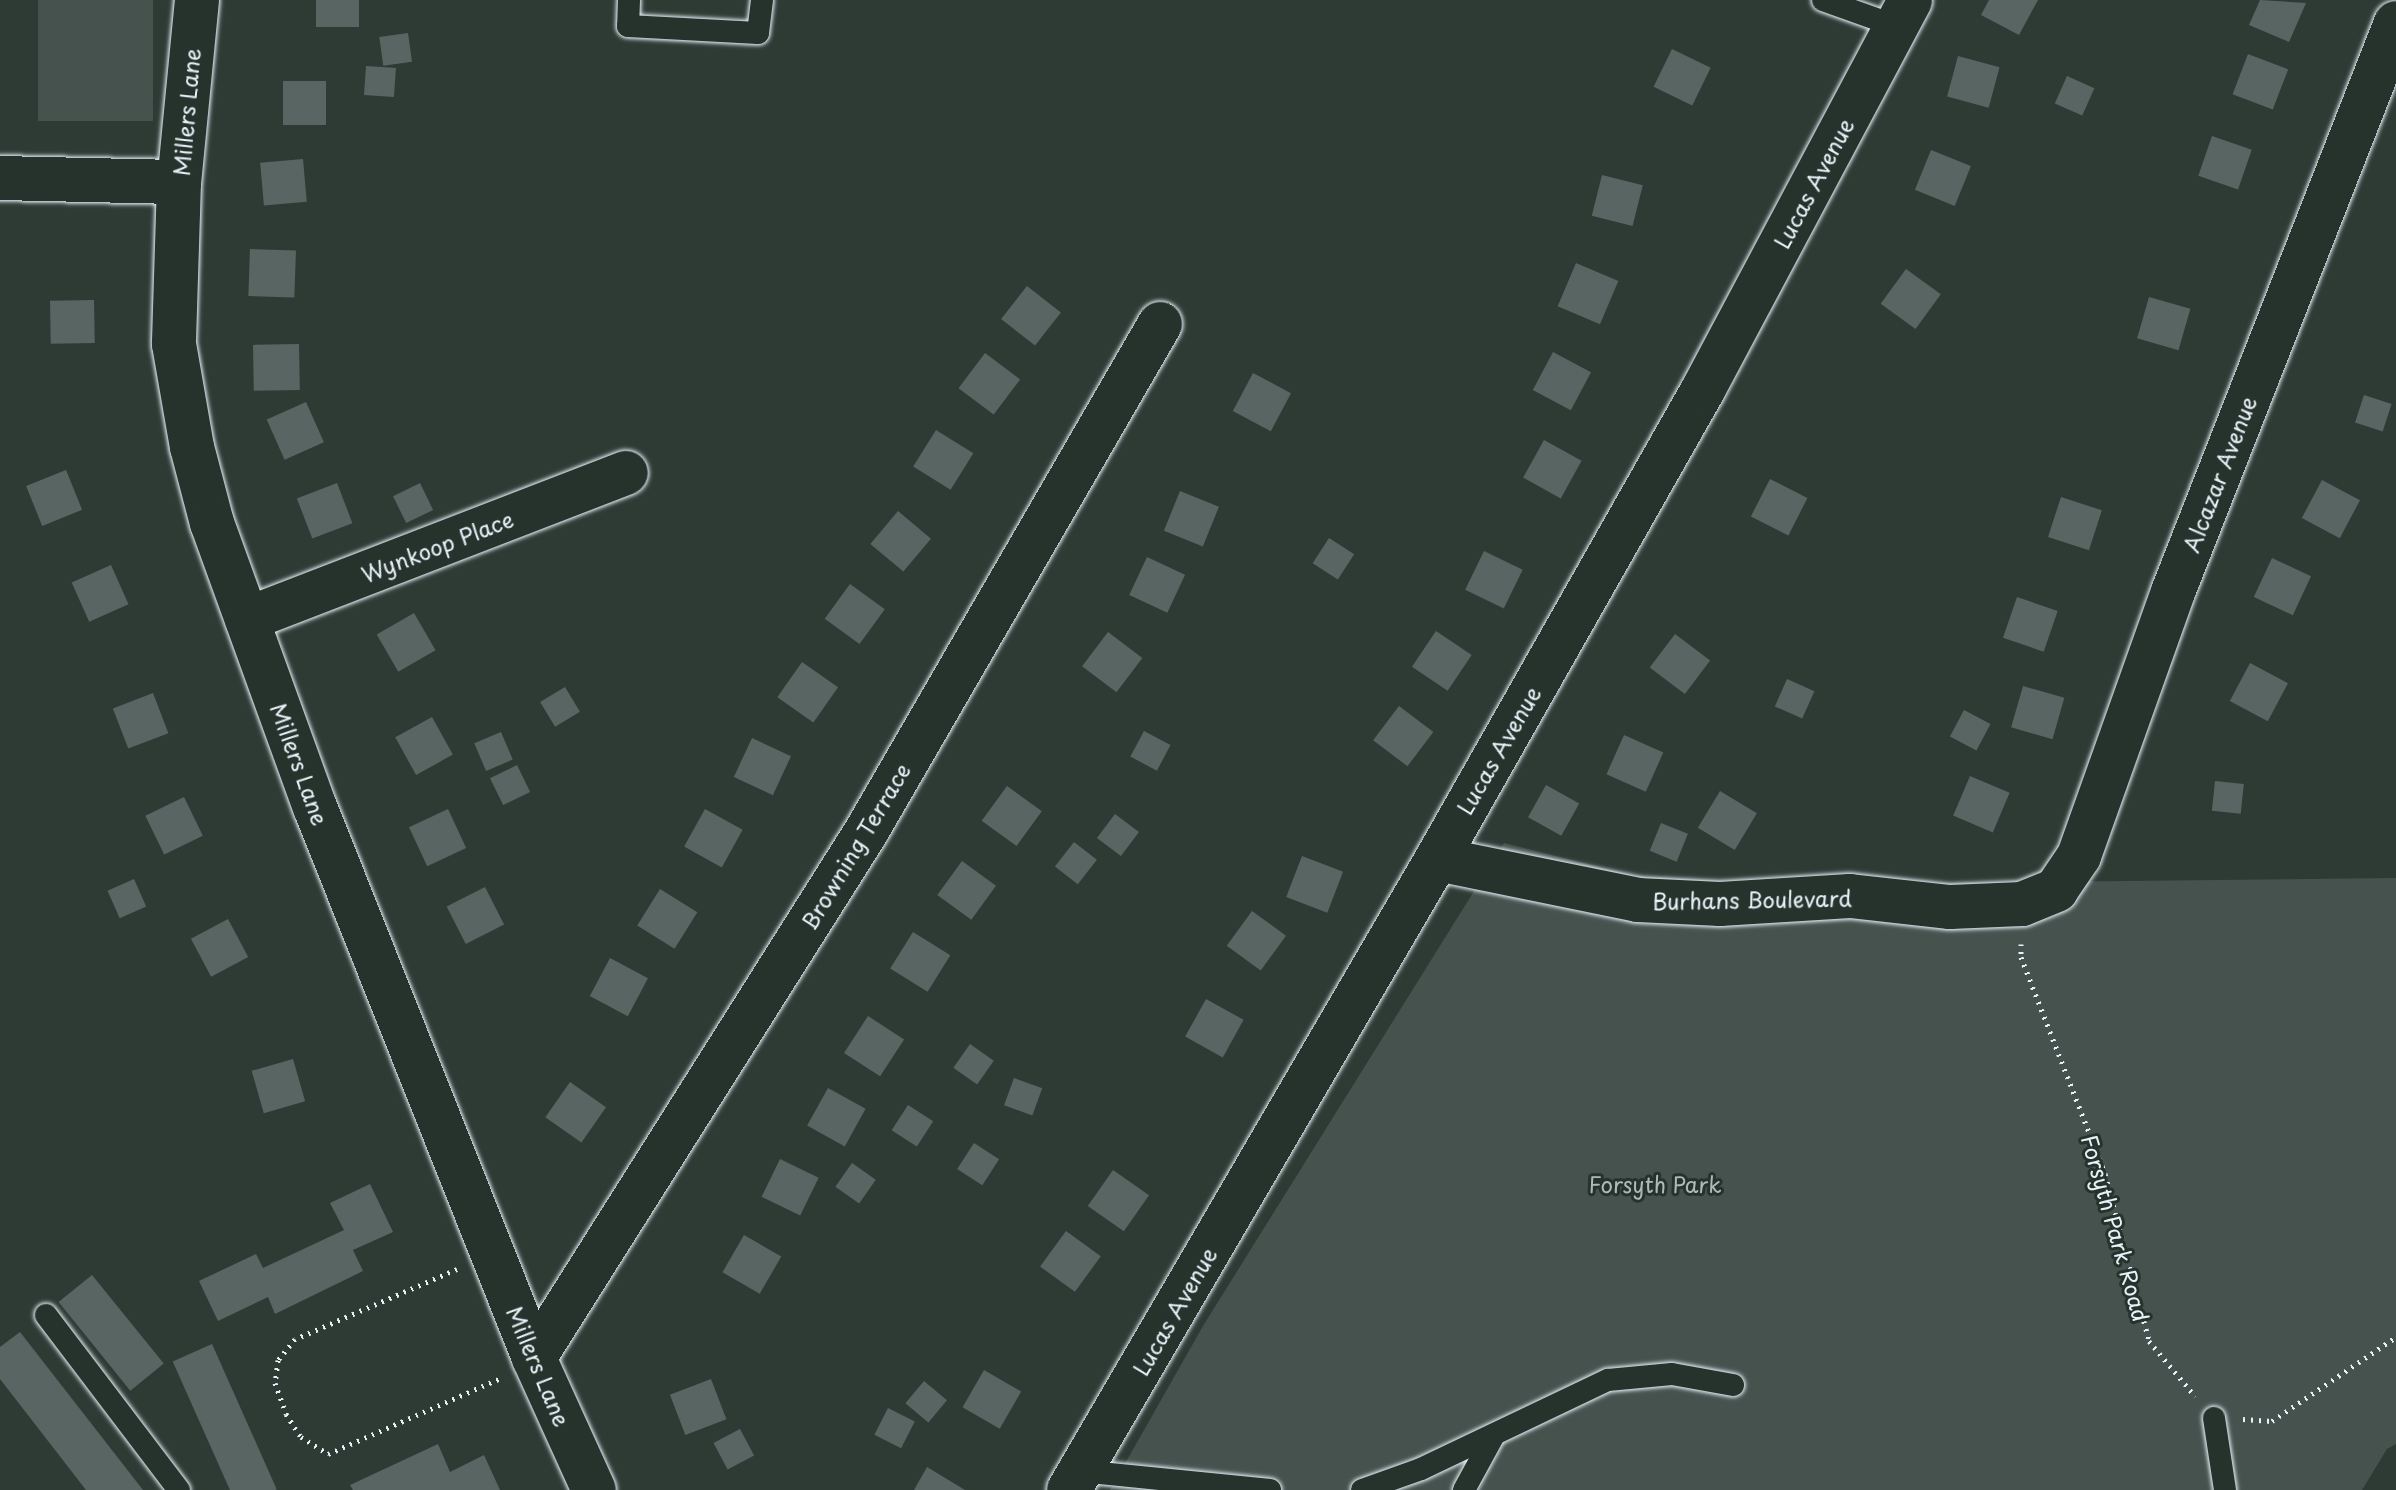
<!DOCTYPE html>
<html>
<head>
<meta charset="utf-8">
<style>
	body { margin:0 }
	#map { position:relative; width:2396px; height:1490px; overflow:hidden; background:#2e3b35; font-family:"Playpen Sans",sans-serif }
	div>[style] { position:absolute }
	.green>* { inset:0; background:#45524e; transform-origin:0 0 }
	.building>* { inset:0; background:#596563; transform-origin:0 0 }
	.path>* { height:5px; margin-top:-2.5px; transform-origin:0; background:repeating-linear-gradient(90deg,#e8f1f8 0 2px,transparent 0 8px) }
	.roads { filter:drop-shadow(0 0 2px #e8f1f8) drop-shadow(0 0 2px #e8f1f8) }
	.lane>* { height:22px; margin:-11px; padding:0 11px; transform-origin:11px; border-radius:11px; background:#26332d }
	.street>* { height:44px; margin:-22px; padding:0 22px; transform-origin:22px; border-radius:22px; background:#26332d }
	.secondary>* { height:44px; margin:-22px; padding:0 22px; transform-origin:22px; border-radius:22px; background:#26332d }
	span { translate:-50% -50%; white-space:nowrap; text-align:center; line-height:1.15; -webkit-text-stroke:6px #26332d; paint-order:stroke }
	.street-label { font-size:22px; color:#e8f1f8 }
	.park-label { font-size:22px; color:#afb9bc }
</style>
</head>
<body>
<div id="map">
	<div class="green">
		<i style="left:38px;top:0;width:115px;height:121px"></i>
		<i style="clip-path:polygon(1504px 843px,1635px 876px,1781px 884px,1838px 880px,1937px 883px,2396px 878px,2396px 1444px,2387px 1449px,2362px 1490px,1110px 1490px,1203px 1326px)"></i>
	</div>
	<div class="building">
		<i style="left:316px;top:0;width:43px;height:27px"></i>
		<i style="clip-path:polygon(1989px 0,2038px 0,2019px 35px,1981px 15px)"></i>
		<i style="clip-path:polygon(2260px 0,2306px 3px,2289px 42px,2249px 25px)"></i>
		<i style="left:408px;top:33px;width:29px;height:29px;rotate:82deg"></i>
		<i style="left:1672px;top:49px;width:43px;height:42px;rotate:26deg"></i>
		<i style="left:2248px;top:54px;width:43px;height:43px;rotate:21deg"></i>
		<i style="left:1958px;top:56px;width:43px;height:42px;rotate:15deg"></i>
		<i style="left:366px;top:66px;width:30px;height:29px;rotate:4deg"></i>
		<i style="left:2067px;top:76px;width:30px;height:30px;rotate:24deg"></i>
		<i style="left:283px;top:81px;width:43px;height:44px"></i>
		<i style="left:2212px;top:136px;width:42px;height:42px;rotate:19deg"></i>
		<i style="left:1931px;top:150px;width:43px;height:43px;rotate:22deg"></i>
		<i style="left:303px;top:159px;width:43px;height:43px;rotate:85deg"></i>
		<i style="left:1602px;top:175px;width:42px;height:42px;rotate:14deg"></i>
		<i style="left:250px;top:249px;width:46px;height:47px;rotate:2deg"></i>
		<i style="left:1576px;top:263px;width:46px;height:47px;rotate:23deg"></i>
		<i style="left:1906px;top:269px;width:43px;height:43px;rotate:36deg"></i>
		<i style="left:1027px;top:286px;width:43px;height:42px;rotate:38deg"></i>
		<i style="left:2149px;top:297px;width:43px;height:43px;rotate:16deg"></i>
		<i style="left:94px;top:300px;width:43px;height:44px;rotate:89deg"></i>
		<i style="left:299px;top:344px;width:46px;height:46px;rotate:89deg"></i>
		<i style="left:1553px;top:352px;width:43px;height:43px;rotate:28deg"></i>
		<i style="left:985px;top:353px;width:44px;height:44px;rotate:37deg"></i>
		<i style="left:1253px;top:373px;width:43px;height:43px;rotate:28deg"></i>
		<i style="left:2364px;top:395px;width:29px;height:29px;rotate:18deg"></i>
		<i style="left:306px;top:402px;width:44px;height:43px;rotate:66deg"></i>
		<i style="left:936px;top:430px;width:44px;height:43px;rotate:32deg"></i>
		<i style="left:1544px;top:440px;width:43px;height:43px;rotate:29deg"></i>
		<i style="left:66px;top:470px;width:43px;height:43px;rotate:68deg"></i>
		<i style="left:1770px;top:479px;width:42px;height:42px;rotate:27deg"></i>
		<i style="left:2322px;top:480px;width:43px;height:43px;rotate:28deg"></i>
		<i style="left:337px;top:483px;width:43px;height:43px;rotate:69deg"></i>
		<i style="left:420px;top:483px;width:30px;height:30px;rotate:64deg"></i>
		<i style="left:1180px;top:491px;width:42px;height:43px;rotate:22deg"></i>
		<i style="left:2061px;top:497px;width:43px;height:42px;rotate:18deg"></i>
		<i style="left:898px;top:511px;width:43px;height:43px;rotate:40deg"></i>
		<i style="left:1329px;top:538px;width:30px;height:30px;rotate:33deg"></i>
		<i style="left:1484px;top:551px;width:43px;height:43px;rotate:26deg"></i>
		<i style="left:1147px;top:557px;width:42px;height:42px;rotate:25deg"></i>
		<i style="left:2272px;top:558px;width:43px;height:43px;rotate:25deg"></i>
		<i style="left:111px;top:565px;width:43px;height:43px;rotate:66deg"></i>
		<i style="left:850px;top:584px;width:43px;height:43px;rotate:36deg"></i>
		<i style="left:2017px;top:597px;width:43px;height:43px;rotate:19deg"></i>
		<i style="left:414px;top:613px;width:43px;height:43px;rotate:60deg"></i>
		<i style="left:1436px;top:631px;width:43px;height:43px;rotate:34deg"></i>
		<i style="left:1108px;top:632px;width:43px;height:43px;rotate:37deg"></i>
		<i style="left:1675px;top:634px;width:44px;height:42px;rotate:37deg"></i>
		<i style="left:802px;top:662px;width:44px;height:43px;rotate:35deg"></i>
		<i style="left:2250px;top:663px;width:43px;height:43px;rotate:28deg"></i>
		<i style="left:1787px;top:679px;width:30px;height:30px;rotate:24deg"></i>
		<i style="left:2023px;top:686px;width:43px;height:43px;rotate:16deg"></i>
		<i style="left:565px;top:687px;width:29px;height:29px;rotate:59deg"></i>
		<i style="left:153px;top:693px;width:43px;height:43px;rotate:69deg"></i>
		<i style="left:1399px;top:706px;width:43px;height:43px;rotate:37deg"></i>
		<i style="left:1964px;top:710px;width:30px;height:30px;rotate:28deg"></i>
		<i style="left:432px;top:717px;width:43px;height:42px;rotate:61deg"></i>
		<i style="left:1144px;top:731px;width:30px;height:29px;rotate:28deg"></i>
		<i style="left:501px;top:732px;width:30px;height:29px;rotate:67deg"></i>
		<i style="left:1624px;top:735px;width:43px;height:43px;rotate:24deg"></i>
		<i style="left:752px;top:738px;width:43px;height:43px;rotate:25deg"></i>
		<i style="left:517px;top:765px;width:30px;height:30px;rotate:64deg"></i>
		<i style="left:1970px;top:776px;width:43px;height:43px;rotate:23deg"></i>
		<i style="left:2215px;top:781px;width:29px;height:30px;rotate:6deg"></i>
		<i style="left:1546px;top:785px;width:38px;height:37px;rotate:29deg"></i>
		<i style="left:1007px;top:786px;width:43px;height:43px;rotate:36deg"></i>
		<i style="left:1720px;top:791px;width:43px;height:43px;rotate:31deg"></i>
		<i style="left:184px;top:797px;width:43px;height:43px;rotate:64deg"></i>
		<i style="left:448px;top:809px;width:43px;height:43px;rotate:65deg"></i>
		<i style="left:705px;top:809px;width:43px;height:43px;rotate:29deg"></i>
		<i style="left:1115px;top:814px;width:30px;height:30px;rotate:37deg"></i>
		<i style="left:1661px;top:823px;width:29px;height:30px;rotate:22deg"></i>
		<i style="left:1074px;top:842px;width:29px;height:31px;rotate:38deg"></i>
		<i style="left:1302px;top:856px;width:44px;height:44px;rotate:21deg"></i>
		<i style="left:962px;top:861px;width:42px;height:42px;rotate:36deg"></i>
		<i style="left:134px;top:879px;width:30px;height:29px;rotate:66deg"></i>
		<i style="left:485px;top:887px;width:42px;height:43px;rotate:63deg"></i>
		<i style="left:660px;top:889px;width:44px;height:43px;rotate:32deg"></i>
		<i style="left:1252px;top:911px;width:42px;height:43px;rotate:36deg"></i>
		<i style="left:228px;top:919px;width:43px;height:42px;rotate:62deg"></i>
		<i style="left:913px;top:932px;width:44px;height:43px;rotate:32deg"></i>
		<i style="left:610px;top:958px;width:43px;height:43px;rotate:28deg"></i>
		<i style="left:1206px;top:999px;width:43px;height:43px;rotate:29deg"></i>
		<i style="left:868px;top:1016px;width:43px;height:44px;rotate:33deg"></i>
		<i style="left:970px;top:1044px;width:29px;height:29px;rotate:35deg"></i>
		<i style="left:293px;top:1059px;width:44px;height:43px;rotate:74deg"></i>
		<i style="left:1014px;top:1078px;width:30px;height:29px;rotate:20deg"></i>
		<i style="left:570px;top:1082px;width:44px;height:43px;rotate:35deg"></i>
		<i style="left:828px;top:1088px;width:43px;height:43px;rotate:29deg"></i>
		<i style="left:908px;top:1105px;width:30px;height:30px;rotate:33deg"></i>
		<i style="left:974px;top:1143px;width:30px;height:31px;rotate:33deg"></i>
		<i style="left:780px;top:1159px;width:43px;height:42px;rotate:26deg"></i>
		<i style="left:852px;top:1163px;width:29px;height:29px;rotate:35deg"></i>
		<i style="left:1113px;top:1170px;width:44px;height:44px;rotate:35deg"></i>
		<i style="clip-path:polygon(370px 1184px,393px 1232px,353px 1250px,363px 1271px,275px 1314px,268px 1297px,218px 1321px,199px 1281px,256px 1254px,263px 1268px,344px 1230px,330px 1203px)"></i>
		<i style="left:1066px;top:1231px;width:43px;height:44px;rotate:36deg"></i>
		<i style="left:744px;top:1235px;width:43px;height:43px;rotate:30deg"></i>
		<i style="left:92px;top:1275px;width:114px;height:43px;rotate:51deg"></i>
		<i style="clip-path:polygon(20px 1332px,143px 1490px,86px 1490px,0 1379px,0 1347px)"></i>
		<i style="left:212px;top:1344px;width:159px;height:43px;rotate:66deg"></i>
		<i style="left:984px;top:1370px;width:43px;height:43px;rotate:30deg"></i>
		<i style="left:711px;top:1379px;width:43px;height:44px;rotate:69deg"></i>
		<i style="left:924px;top:1381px;width:30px;height:29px;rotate:40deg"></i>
		<i style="left:888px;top:1408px;width:30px;height:30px;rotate:27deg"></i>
		<i style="left:740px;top:1429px;width:30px;height:30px;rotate:62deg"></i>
		<i style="clip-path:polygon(438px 1444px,450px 1472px,484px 1455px,500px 1490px,353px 1490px,350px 1485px)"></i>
		<i style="clip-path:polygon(927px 1467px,965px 1490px,914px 1490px)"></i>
	</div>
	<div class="path">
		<i style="left:2021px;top:944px;width:13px;rotate:90deg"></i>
		<i style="left:2021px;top:957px;width:233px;rotate:68.8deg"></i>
		<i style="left:2105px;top:1174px;width:173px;rotate:75.2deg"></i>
		<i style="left:2149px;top:1341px;width:72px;rotate:50.1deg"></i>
		<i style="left:457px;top:1269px;width:176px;rotate:156.6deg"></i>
		<i style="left:295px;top:1339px;width:27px;rotate:129deg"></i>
		<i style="left:278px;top:1360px;width:23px;rotate:97deg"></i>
		<i style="left:275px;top:1383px;width:33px;rotate:70deg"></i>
		<i style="left:286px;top:1414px;width:27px;rotate:57deg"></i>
		<i style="left:301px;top:1437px;width:32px;rotate:32deg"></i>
		<i style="left:328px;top:1454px;width:187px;rotate:-23.7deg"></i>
		<i style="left:2243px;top:1419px;width:29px;rotate:4deg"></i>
		<i style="left:2272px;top:1421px;width:150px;rotate:-34.1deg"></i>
	</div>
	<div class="roads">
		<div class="lane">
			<i style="left:629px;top:0;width:26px;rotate:92deg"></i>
			<i style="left:628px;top:26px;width:130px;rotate:3.1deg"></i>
			<i style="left:758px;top:33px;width:33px;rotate:-83deg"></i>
			<i style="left:1823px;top:0;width:77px;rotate:19.6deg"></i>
			<i style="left:46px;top:1315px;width:220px;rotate:52.8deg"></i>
			<i style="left:2214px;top:1418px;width:73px;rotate:81.3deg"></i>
			<i style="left:1080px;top:1471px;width:191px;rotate:5.7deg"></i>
			<i style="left:1362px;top:1490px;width:63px;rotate:-19.6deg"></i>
			<i style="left:1421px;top:1469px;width:207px;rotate:-25.5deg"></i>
			<i style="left:1608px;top:1380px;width:64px;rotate:-5.4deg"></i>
			<i style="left:1672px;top:1374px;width:62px;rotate:10.2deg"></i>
			<i style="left:1464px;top:1490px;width:63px;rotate:-61.4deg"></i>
		</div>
		<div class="street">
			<i style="left:197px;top:0;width:183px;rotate:95.6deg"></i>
			<i style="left:179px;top:182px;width:162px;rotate:91.8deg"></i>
			<i style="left:174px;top:344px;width:105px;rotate:80.1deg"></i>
			<i style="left:192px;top:447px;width:79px;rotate:75.3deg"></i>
			<i style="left:212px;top:523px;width:302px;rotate:70.1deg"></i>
			<i style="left:315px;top:807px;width:593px;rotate:68.32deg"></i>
			<i style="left:534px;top:1358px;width:145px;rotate:65.6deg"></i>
			<i style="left:0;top:178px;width:179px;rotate:1.3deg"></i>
			<i style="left:247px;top:619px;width:406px;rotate:-21.1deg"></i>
			<i style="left:1437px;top:859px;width:205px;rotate:11.5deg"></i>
			<i style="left:1638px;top:900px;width:82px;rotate:2.8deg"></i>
			<i style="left:1720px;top:904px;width:130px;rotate:-3.5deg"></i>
			<i style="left:1850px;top:896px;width:101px;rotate:6.3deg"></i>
			<i style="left:1950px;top:907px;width:72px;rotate:-2.4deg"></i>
			<i style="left:2022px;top:904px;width:37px;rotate:-22deg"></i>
			<i style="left:2056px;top:890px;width:41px;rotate:-55.9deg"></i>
			<i style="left:2079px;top:856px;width:280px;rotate:-70.4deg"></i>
			<i style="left:2173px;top:592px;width:611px;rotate:-68.6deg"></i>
			<i style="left:534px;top:1358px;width:622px;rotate:-57.74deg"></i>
			<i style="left:866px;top:832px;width:587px;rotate:-59.94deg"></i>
		</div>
		<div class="secondary">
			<i style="left:1069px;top:1490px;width:730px;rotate:-59.75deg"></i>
			<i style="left:1437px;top:859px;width:541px;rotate:-60.45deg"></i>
			<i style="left:1704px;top:388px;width:439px;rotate:-62deg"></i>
		</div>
	</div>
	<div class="street-label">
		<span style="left:186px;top:112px;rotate:-85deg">Millers Lane</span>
		<span style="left:1813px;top:183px;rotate:-62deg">Lucas Avenue</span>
		<span style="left:2219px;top:474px;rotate:-69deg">Alcazar Avenue</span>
		<span style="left:437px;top:546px;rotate:-21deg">Wynkoop Place</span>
		<span style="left:1498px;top:750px;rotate:-60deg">Lucas Avenue</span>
		<span style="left:300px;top:764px;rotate:70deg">Millers Lane</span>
		<span style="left:855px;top:846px;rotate:-59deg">Browning Terrace</span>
		<span style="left:1752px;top:899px;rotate:-1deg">Burhans Boulevard</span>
		<span style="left:2116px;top:1228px;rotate:74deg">Forsyth Park Road</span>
		<span style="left:1174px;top:1311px;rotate:-60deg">Lucas Avenue</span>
		<span style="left:539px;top:1366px;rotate:67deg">Millers Lane</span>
	</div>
	<div class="park-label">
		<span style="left:1655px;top:1184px">Forsyth Park</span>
	</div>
</div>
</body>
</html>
